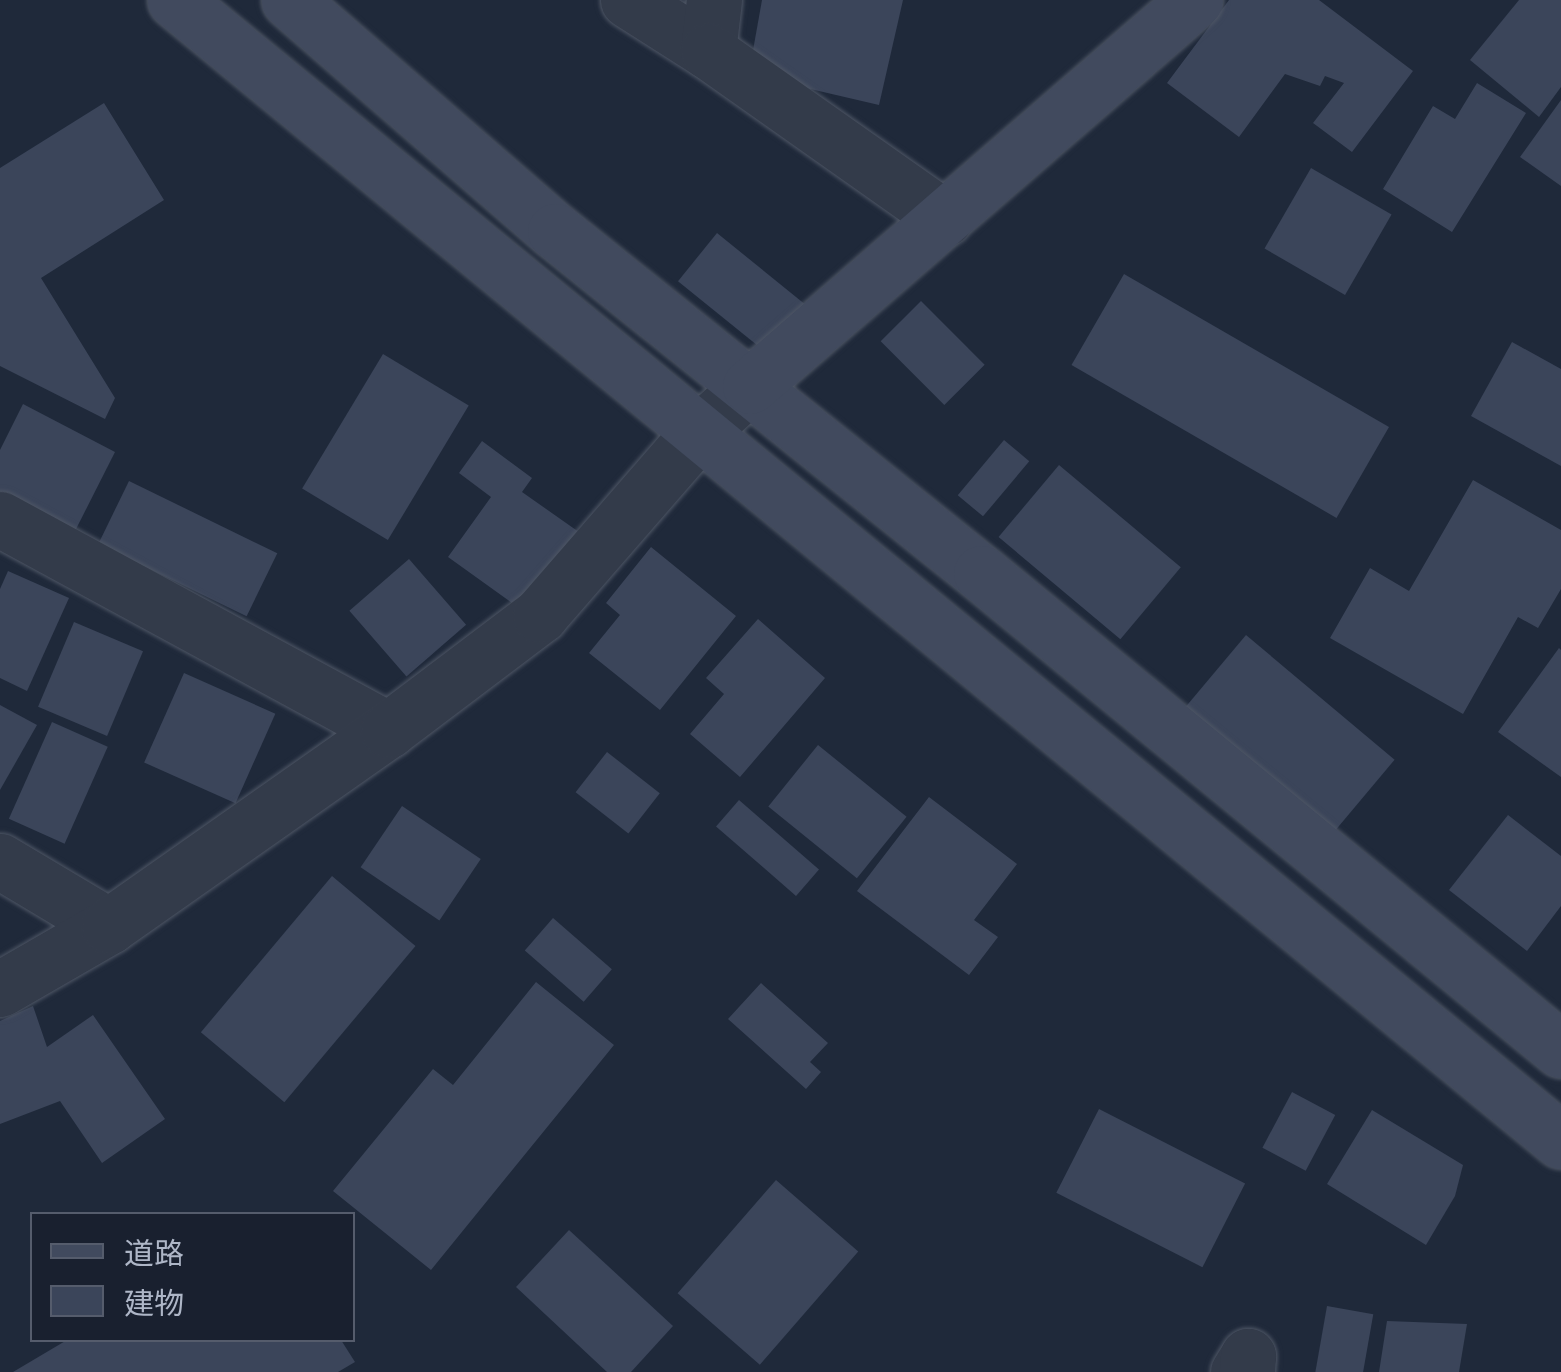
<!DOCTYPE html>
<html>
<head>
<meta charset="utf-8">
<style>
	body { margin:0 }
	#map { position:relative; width:1561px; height:1372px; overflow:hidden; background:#1f293a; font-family:"Golos Text","Noto Sans JP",sans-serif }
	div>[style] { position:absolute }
	.building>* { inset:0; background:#3b455a; transform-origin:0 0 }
	.roads { filter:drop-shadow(0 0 2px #4e5665) drop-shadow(0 0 2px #4e5665) }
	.street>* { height:55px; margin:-27.5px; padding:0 27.5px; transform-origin:27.5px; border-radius:27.5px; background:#333b4a }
	.secondary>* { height:55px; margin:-27.5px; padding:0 27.5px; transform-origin:27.5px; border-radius:27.5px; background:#414a5e }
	span { translate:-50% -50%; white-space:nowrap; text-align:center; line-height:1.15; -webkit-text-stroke:8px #19202f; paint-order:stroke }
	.legend { position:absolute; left:30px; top:1212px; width:325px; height:130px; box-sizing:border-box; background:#19202f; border:2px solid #555c6c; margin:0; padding:12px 18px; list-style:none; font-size:30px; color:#aeb6c7 }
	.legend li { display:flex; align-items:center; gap:20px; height:50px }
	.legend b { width:50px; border:2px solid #555c6c }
</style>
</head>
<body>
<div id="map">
	<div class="building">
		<i style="clip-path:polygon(762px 0,903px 0,879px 105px,755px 76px,752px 56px)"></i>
		<i style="clip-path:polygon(1229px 0,1319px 0,1413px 71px,1352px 152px,1313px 123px,1344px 83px,1325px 76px,1320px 86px,1285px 74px,1239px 137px,1167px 83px)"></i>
		<i style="clip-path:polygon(1519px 0,1561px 0,1561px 87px,1539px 117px,1470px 60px)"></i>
		<i style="clip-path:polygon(1477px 83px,1526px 113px,1452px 232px,1383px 189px,1433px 106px,1455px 119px)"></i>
		<i style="clip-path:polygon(1561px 100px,1561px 186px,1520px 157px)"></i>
		<i style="clip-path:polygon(104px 103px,164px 200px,41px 278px,115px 398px,105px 419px,0 366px,0 168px)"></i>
		<i style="left:1311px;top:168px;width:93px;height:93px;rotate:30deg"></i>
		<i style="left:717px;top:233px;width:112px;height:62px;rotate:39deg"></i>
		<i style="left:1124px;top:274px;width:306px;height:105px;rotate:30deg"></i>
		<i style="left:921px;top:301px;width:90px;height:57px;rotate:45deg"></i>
		<i style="clip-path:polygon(1512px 342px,1561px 369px,1561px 466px,1471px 416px)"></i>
		<i style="left:383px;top:354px;width:100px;height:157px;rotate:31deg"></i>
		<i style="clip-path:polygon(23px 404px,115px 452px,72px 537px,0 500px,0 450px)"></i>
		<i style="left:1004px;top:440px;width:33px;height:72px;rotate:40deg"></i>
		<i style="clip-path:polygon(482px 441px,532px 478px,522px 492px,586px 537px,530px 616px,448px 557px,491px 497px,459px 473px)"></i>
		<i style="left:1059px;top:465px;width:159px;height:94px;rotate:40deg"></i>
		<i style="clip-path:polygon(1473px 480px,1561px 530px,1561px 589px,1538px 628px,1518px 617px,1463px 714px,1330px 638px,1370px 568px,1409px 591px)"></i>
		<i style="left:129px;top:481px;width:165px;height:70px;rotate:26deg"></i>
		<i style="clip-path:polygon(651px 547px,736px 616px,660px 710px,589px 653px,620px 615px,606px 603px)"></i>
		<i style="left:409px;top:559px;width:87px;height:79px;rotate:49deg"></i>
		<i style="clip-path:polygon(8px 571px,69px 598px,27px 691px,0 678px,0 589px)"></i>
		<i style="clip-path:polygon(758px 619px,825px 678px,740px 777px,690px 734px,724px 694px,706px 678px)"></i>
		<i style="left:74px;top:622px;width:75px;height:92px;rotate:23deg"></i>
		<i style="left:1246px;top:635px;width:194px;height:94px;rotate:40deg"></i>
		<i style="clip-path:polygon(1559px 648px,1561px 650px,1561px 777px,1498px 732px)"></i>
		<i style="left:184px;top:673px;width:100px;height:98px;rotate:24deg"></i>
		<i style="clip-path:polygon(0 705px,37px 725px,0 790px)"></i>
		<i style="left:52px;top:722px;width:61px;height:106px;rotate:24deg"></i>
		<i style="left:818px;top:745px;width:114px;height:79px;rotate:39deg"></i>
		<i style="left:607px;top:752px;width:67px;height:51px;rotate:38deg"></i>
		<i style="clip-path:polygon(929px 797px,1017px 864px,974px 920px,998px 937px,969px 975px,857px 891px)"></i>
		<i style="left:739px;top:800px;width:106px;height:35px;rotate:41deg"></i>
		<i style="left:402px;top:806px;width:95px;height:74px;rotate:34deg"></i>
		<i style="clip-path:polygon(1508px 815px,1561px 856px,1561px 906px,1527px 951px,1449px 890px)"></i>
		<i style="left:332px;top:876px;width:109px;height:204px;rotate:40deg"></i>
		<i style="left:553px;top:918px;width:78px;height:43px;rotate:41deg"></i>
		<i style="clip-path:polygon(536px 982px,614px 1045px,431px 1270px,333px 1191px,433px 1069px,453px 1085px)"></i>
		<i style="clip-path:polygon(761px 983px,828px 1043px,810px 1062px,821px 1072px,806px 1089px,728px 1019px)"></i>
		<i style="clip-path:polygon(33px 1006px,47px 1047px,93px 1015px,165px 1119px,102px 1163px,60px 1101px,0 1124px,0 1021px)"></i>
		<i style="left:1292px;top:1092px;width:49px;height:63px;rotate:28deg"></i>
		<i style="left:1099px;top:1109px;width:164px;height:94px;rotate:27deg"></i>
		<i style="clip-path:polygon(1372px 1110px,1463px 1165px,1455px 1196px,1426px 1245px,1327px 1184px)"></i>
		<i style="left:776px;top:1180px;width:109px;height:150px;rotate:41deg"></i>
		<i style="clip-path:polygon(569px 1230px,673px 1326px,631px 1372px,607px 1372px,516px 1287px)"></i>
		<i style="left:1327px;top:1306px;width:47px;height:67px;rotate:10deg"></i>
		<i style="clip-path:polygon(1387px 1321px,1467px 1324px,1459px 1372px,1379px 1372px)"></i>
		<i style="clip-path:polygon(67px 1340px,341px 1340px,355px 1362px,338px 1372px,13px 1372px)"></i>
	</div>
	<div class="roads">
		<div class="street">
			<i style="left:628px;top:0;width:95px;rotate:32.5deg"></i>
			<i style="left:708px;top:51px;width:51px;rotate:-83.3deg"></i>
			<i style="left:708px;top:51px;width:290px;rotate:35.2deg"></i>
			<i style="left:0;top:519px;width:442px;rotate:28.5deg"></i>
			<i style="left:0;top:861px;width:127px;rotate:30.8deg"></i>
			<i style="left:0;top:989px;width:126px;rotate:-30deg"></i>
			<i style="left:109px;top:926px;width:341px;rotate:-35.1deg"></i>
			<i style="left:388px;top:730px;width:191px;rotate:-37.1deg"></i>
			<i style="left:540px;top:615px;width:244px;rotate:-49deg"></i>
			<i style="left:700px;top:431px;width:67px;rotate:-42deg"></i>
			<i style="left:1238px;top:1372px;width:19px;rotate:-58deg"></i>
			<i style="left:1248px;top:1356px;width:16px;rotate:94deg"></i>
		</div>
		<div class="secondary">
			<i style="left:175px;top:0;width:1795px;rotate:39.46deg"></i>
			<i style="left:289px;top:0;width:352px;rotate:41deg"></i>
			<i style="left:555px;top:231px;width:546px;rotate:38.76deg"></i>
			<i style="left:981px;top:573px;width:751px;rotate:39.43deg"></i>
			<i style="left:750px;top:386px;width:589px;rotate:-40.94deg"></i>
		</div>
	</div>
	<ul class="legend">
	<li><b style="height:12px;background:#414a5e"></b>道路</li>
	<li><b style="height:28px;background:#3b455a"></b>建物</li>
	</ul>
</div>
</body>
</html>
